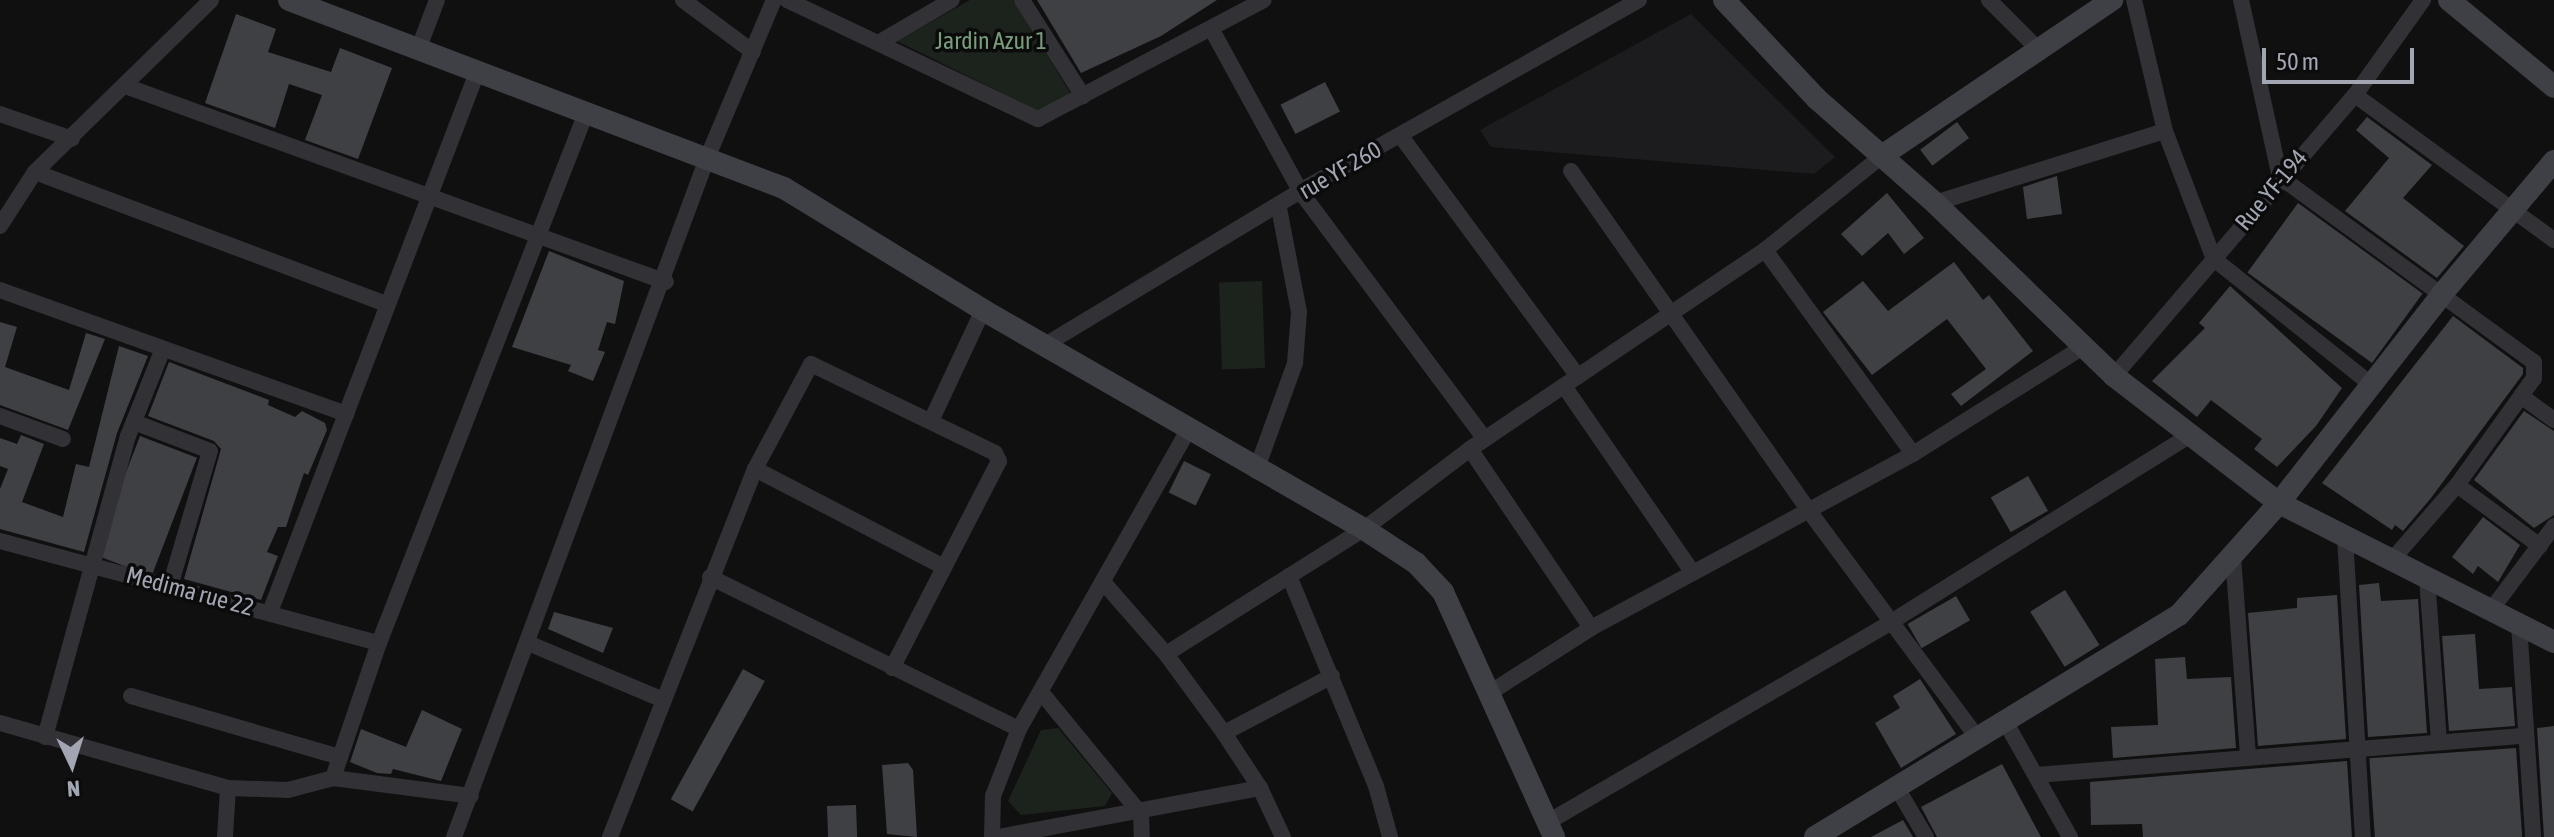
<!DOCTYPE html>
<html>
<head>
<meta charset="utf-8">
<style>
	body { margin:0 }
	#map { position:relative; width:2554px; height:837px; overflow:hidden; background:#101011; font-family:"Asap Condensed",sans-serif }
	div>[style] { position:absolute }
	.built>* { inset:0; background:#1c1c1e }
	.green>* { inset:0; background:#1c231d; transform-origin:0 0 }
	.building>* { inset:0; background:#3f4044; transform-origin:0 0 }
	.street>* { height:16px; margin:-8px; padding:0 8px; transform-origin:8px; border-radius:8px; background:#313136 }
	.secondary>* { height:22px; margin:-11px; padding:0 11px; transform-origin:11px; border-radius:11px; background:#3f4046 }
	span { translate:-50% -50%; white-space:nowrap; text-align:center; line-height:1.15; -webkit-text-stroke:7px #0b0b0c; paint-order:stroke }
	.park-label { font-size:24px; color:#789d7b }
	.street-label { font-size:24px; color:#a1a6b2 }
	.north { position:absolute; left:32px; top:725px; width:80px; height:80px; -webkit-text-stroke:6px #0b0b0c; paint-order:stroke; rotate:176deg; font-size:22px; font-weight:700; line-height:32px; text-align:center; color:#a1a6b2 }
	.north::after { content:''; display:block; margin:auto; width:28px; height:36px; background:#a1a6b2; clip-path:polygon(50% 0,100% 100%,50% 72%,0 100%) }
	.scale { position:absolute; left:2262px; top:48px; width:152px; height:36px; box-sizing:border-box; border:4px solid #a1a6b2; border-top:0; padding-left:10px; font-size:24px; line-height:28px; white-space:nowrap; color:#a1a6b2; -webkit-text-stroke:6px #0b0b0c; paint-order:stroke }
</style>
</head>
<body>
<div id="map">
	<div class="built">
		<i style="clip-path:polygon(1691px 14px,1835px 157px,1814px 174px,1491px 147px,1480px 130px)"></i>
	</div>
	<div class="green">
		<i style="clip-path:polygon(970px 0,1013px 0,1071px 94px,1038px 111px,897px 41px)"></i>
		<i style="left:1262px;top:281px;width:87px;height:43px;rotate:88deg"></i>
		<i style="clip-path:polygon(1058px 728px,1112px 793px,1105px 806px,1021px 815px,1008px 801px,1041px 730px)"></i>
	</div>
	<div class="building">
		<i style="clip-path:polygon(1037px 0,1217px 0,1161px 36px,1081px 73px)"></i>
		<i style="clip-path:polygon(236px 14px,276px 29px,268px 52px,331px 72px,340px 48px,392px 68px,358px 159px,305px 140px,322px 95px,289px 84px,275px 128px,205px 103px)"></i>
		<i style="left:1325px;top:82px;width:33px;height:50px;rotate:63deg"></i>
		<i style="clip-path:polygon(2367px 117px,2432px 165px,2403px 198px,2464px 246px,2437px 278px,2345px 211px,2389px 158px,2356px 130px)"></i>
		<i style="left:1957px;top:122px;width:20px;height:46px;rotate:53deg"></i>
		<i style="clip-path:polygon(2057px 176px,2062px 214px,2027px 219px,2023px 187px)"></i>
		<i style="clip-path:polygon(1887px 193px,1924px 238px,1904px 254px,1888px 233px,1862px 256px,1841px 234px)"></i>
		<i style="left:2298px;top:203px;width:154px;height:86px;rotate:36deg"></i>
		<i style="clip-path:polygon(549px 251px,624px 281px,615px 324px,607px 322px,598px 350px,605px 352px,593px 381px,568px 371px,571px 365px,512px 347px)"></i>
		<i style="clip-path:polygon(1954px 262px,1983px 300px,1989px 295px,2033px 351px,1961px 406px,1951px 394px,1986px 369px,1947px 319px,1872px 375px,1823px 312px,1863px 281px,1888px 311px)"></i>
		<i style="clip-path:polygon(2230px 286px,2342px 388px,2316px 426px,2277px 467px,2254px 449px,2262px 439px,2211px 400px,2197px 417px,2152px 381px,2205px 328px,2199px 323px)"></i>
		<i style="clip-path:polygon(2453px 316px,2523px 368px,2523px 374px,2431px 498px,2403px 531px,2395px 525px,2392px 530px,2322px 483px)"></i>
		<i style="clip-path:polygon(0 322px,17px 327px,5px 367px,69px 390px,86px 333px,105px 339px,68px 430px,0 405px)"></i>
		<i style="clip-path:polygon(119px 346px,148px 356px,117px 433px,84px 552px,0 529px,0 489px,8px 469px,0 466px,0 438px,17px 444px,21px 435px,44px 444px,22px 502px,63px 517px,76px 464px,89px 467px)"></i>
		<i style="clip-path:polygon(169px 362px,269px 400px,268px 405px,295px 417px,302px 411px,325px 423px,327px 430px,308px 475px,304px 473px,286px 527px,278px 527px,267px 552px,278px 556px,261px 600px,184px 579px,221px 449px,214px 441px,148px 416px)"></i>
		<i style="clip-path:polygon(2524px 411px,2554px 431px,2554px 515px,2534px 528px,2474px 480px)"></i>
		<i style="left:140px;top:436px;width:61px;height:127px;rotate:21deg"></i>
		<i style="left:1184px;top:461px;width:30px;height:35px;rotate:26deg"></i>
		<i style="left:2028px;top:476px;width:40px;height:43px;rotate:60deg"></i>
		<i style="clip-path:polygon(2483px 517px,2520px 545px,2498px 582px,2478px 566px,2473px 574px,2452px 557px)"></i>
		<i style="clip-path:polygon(2379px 583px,2381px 601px,2418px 599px,2427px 733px,2368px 737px,2359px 585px)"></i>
		<i style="left:2065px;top:590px;width:65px;height:41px;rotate:58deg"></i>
		<i style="clip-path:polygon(2337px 595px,2346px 739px,2258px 746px,2248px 613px,2297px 608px,2297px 598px)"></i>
		<i style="left:1956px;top:596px;width:28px;height:56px;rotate:60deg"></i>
		<i style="clip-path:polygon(554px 612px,613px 628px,603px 653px,548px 629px)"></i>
		<i style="clip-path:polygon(2475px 634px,2479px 689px,2512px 687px,2515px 726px,2449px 731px,2442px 636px)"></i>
		<i style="clip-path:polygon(2185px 657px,2187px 679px,2231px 677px,2236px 748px,2113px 758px,2111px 727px,2158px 725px,2155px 659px)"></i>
		<i style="left:743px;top:669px;width:25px;height:149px;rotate:29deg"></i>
		<i style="clip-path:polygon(1920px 679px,1956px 734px,1901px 768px,1875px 723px,1900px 708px,1893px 696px)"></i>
		<i style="clip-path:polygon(422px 710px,462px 729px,441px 781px,393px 769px,391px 774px,377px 773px,350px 762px,361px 729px,406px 747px)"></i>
		<i style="clip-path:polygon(2554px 726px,2554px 837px,2544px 837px,2537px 728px)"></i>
		<i style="left:2516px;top:748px;width:89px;height:147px;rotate:86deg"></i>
		<i style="clip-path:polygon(2347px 761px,2352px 837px,2143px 837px,2142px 824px,2091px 825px,2090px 782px)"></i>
		<i style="clip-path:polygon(908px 763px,913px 770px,917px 837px,887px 834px,882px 765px)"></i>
		<i style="clip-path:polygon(2002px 764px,2041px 837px,1937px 837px,1921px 807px)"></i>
		<i style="left:856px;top:805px;width:32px;height:29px;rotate:88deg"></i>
		<i style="clip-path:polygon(1903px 820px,1913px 837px,1871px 837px)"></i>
	</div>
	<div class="street">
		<i style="left:683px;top:0;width:87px;rotate:36.6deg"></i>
		<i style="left:787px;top:0;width:278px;rotate:25.4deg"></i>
		<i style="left:1038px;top:119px;width:255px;rotate:-27.8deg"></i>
		<i style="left:1022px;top:0;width:114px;rotate:57.6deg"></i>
		<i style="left:1989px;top:0;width:72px;rotate:45deg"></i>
		<i style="left:2134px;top:0;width:135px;rotate:76.7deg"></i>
		<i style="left:2165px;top:131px;width:137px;rotate:69.1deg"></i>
		<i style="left:2214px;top:259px;width:202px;rotate:38.6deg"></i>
		<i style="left:2241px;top:0;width:181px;rotate:77.6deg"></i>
		<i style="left:2280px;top:177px;width:314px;rotate:36.1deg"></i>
		<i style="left:2534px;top:362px;width:16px;rotate:90deg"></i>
		<i style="left:2534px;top:378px;width:132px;rotate:125.7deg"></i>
		<i style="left:2457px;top:485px;width:99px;rotate:130.9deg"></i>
		<i style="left:1212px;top:30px;width:183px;rotate:61.3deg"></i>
		<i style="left:1300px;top:191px;width:309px;rotate:53.3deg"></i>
		<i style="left:880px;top:42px;width:83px;rotate:-30.3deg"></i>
		<i style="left:418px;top:50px;width:53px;rotate:-69.2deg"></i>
		<i style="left:128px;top:87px;width:572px;rotate:19.92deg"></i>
		<i style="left:2355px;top:95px;width:246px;rotate:36.1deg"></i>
		<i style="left:0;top:114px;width:76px;rotate:19.1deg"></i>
		<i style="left:1400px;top:135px;width:300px;rotate:53.6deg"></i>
		<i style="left:1571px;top:171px;width:415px;rotate:55deg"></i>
		<i style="left:1809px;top:511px;width:285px;rotate:53.4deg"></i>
		<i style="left:35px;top:172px;width:375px;rotate:20.6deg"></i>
		<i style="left:1935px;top:203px;width:241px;rotate:-17.4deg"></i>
		<i style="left:0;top:226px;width:64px;rotate:-57.1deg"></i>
		<i style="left:35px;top:172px;width:246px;rotate:-44.3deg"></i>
		<i style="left:1765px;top:250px;width:252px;rotate:54deg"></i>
		<i style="left:0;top:290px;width:368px;rotate:19.7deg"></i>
		<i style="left:1045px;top:345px;width:298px;rotate:-31.1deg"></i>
		<i style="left:1300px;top:191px;width:389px;rotate:-29.4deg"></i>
		<i style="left:2114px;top:376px;width:370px;rotate:-49.4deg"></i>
		<i style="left:2355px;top:95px;width:117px;rotate:-54.4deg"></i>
		<i style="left:1564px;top:386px;width:227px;rotate:55.4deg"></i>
		<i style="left:2521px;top:396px;width:41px;rotate:36deg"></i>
		<i style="left:0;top:416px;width:67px;rotate:20.1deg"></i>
		<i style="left:931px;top:421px;width:123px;rotate:-64.9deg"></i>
		<i style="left:134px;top:422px;width:81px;rotate:20.9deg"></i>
		<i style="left:210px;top:451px;width:141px;rotate:106.5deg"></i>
		<i style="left:1470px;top:449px;width:216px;rotate:55.9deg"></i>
		<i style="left:755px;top:469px;width:213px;rotate:27.4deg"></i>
		<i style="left:1256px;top:471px;width:115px;rotate:-70.1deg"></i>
		<i style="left:1295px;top:363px;width:51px;rotate:-85.5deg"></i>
		<i style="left:1299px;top:312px;width:106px;rotate:-100.9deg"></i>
		<i style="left:2457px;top:485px;width:103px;rotate:36.3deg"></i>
		<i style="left:2345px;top:537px;width:301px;rotate:86.6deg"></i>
		<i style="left:0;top:541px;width:392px;rotate:15.1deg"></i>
		<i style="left:2233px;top:556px;width:202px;rotate:85.7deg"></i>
		<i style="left:1289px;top:576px;width:227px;rotate:67.5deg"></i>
		<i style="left:1376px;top:786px;width:53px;rotate:74.6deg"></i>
		<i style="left:710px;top:577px;width:344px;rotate:26.2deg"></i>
		<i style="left:2427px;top:578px;width:164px;rotate:85.8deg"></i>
		<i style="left:1104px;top:583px;width:94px;rotate:48.9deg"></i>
		<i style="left:1166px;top:654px;width:98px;rotate:53.7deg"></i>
		<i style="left:1224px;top:733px;width:66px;rotate:56.8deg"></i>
		<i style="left:1260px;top:788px;width:54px;rotate:64.9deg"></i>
		<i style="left:2491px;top:610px;width:105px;rotate:-53.1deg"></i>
		<i style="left:270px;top:612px;width:581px;rotate:-69.01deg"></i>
		<i style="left:2519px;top:624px;width:213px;rotate:86.2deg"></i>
		<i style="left:528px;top:643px;width:144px;rotate:22.8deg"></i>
		<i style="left:1166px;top:654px;width:234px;rotate:-32.3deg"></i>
		<i style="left:1364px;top:529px;width:133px;rotate:-37deg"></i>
		<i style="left:1470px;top:449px;width:356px;rotate:-34deg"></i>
		<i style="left:1765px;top:250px;width:151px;rotate:-38.8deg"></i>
		<i style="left:1041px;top:692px;width:158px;rotate:50.7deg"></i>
		<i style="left:1141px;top:814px;width:23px;rotate:88deg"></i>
		<i style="left:1491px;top:692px;width:119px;rotate:-32.6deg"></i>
		<i style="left:1591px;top:628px;width:366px;rotate:-28.4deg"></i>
		<i style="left:1913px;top:454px;width:199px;rotate:-32.2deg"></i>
		<i style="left:131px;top:696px;width:218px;rotate:16.3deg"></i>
		<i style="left:0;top:723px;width:237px;rotate:15.9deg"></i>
		<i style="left:228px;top:788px;width:60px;rotate:1.9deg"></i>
		<i style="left:288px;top:790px;width:47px;rotate:-14.9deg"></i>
		<i style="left:333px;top:778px;width:139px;rotate:7.4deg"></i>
		<i style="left:2006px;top:723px;width:131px;rotate:60.7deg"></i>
		<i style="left:1224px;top:733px;width:122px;rotate:-27.8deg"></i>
		<i style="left:45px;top:737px;width:312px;rotate:-74.6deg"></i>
		<i style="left:128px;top:436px;width:94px;rotate:-68.1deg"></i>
		<i style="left:2036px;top:775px;width:491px;rotate:-4.6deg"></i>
		<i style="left:333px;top:778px;width:143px;rotate:-71.2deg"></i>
		<i style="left:379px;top:643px;width:569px;rotate:-68.67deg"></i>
		<i style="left:1897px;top:788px;width:57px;rotate:59.4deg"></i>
		<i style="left:1548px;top:822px;width:397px;rotate:-30.2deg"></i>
		<i style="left:1891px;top:622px;width:355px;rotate:-32deg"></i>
		<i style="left:225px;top:837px;width:49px;rotate:-86.5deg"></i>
		<i style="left:454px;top:837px;width:727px;rotate:-69.55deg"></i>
		<i style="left:708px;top:156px;width:169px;rotate:-67.1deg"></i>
		<i style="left:610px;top:837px;width:396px;rotate:-68.5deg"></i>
		<i style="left:755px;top:469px;width:119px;rotate:-61.9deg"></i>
		<i style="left:811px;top:364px;width:204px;rotate:25.8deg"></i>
		<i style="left:995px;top:453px;width:9px;rotate:63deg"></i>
		<i style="left:999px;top:461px;width:233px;rotate:117.3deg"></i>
		<i style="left:992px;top:837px;width:41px;rotate:-88.6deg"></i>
		<i style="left:993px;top:796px;width:72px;rotate:-68.8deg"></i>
		<i style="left:1019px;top:729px;width:345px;rotate:-60.5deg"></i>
		<i style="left:998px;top:837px;width:267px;rotate:-10.6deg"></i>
	</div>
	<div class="secondary">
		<i style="left:289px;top:0;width:529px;rotate:20.8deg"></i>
		<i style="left:784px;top:188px;width:233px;rotate:31.5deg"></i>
		<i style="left:983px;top:310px;width:439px;rotate:29.9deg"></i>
		<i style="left:1364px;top:529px;width:62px;rotate:33.2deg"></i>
		<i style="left:1416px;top:563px;width:40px;rotate:47deg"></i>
		<i style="left:1443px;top:592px;width:269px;rotate:65.6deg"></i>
		<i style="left:1724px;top:0;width:136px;rotate:46.8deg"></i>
		<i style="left:1817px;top:99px;width:157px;rotate:41.4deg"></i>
		<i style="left:1935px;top:203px;width:249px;rotate:44deg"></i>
		<i style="left:2114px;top:376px;width:208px;rotate:37.6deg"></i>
		<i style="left:2279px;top:503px;width:308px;rotate:26.8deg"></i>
		<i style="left:2449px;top:0;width:136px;rotate:39.6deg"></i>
		<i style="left:1883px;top:155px;width:277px;rotate:-34.1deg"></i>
		<i style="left:1815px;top:837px;width:426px;rotate:-31.4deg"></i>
		<i style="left:2179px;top:615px;width:150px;rotate:-48.2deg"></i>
		<i style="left:2279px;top:503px;width:265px;rotate:-52deg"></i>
		<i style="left:2442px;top:294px;width:174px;rotate:-49.9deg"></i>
	</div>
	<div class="park-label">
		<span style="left:991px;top:41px">Jardin Azur 1</span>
	</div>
	<div class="street-label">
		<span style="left:1340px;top:170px;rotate:-30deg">rue YF 260</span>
		<span style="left:2271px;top:190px;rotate:-50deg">Rue YF-194</span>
		<span style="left:190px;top:591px;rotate:15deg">Medima rue 22</span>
	</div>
	<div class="north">N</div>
	<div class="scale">50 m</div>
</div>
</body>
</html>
